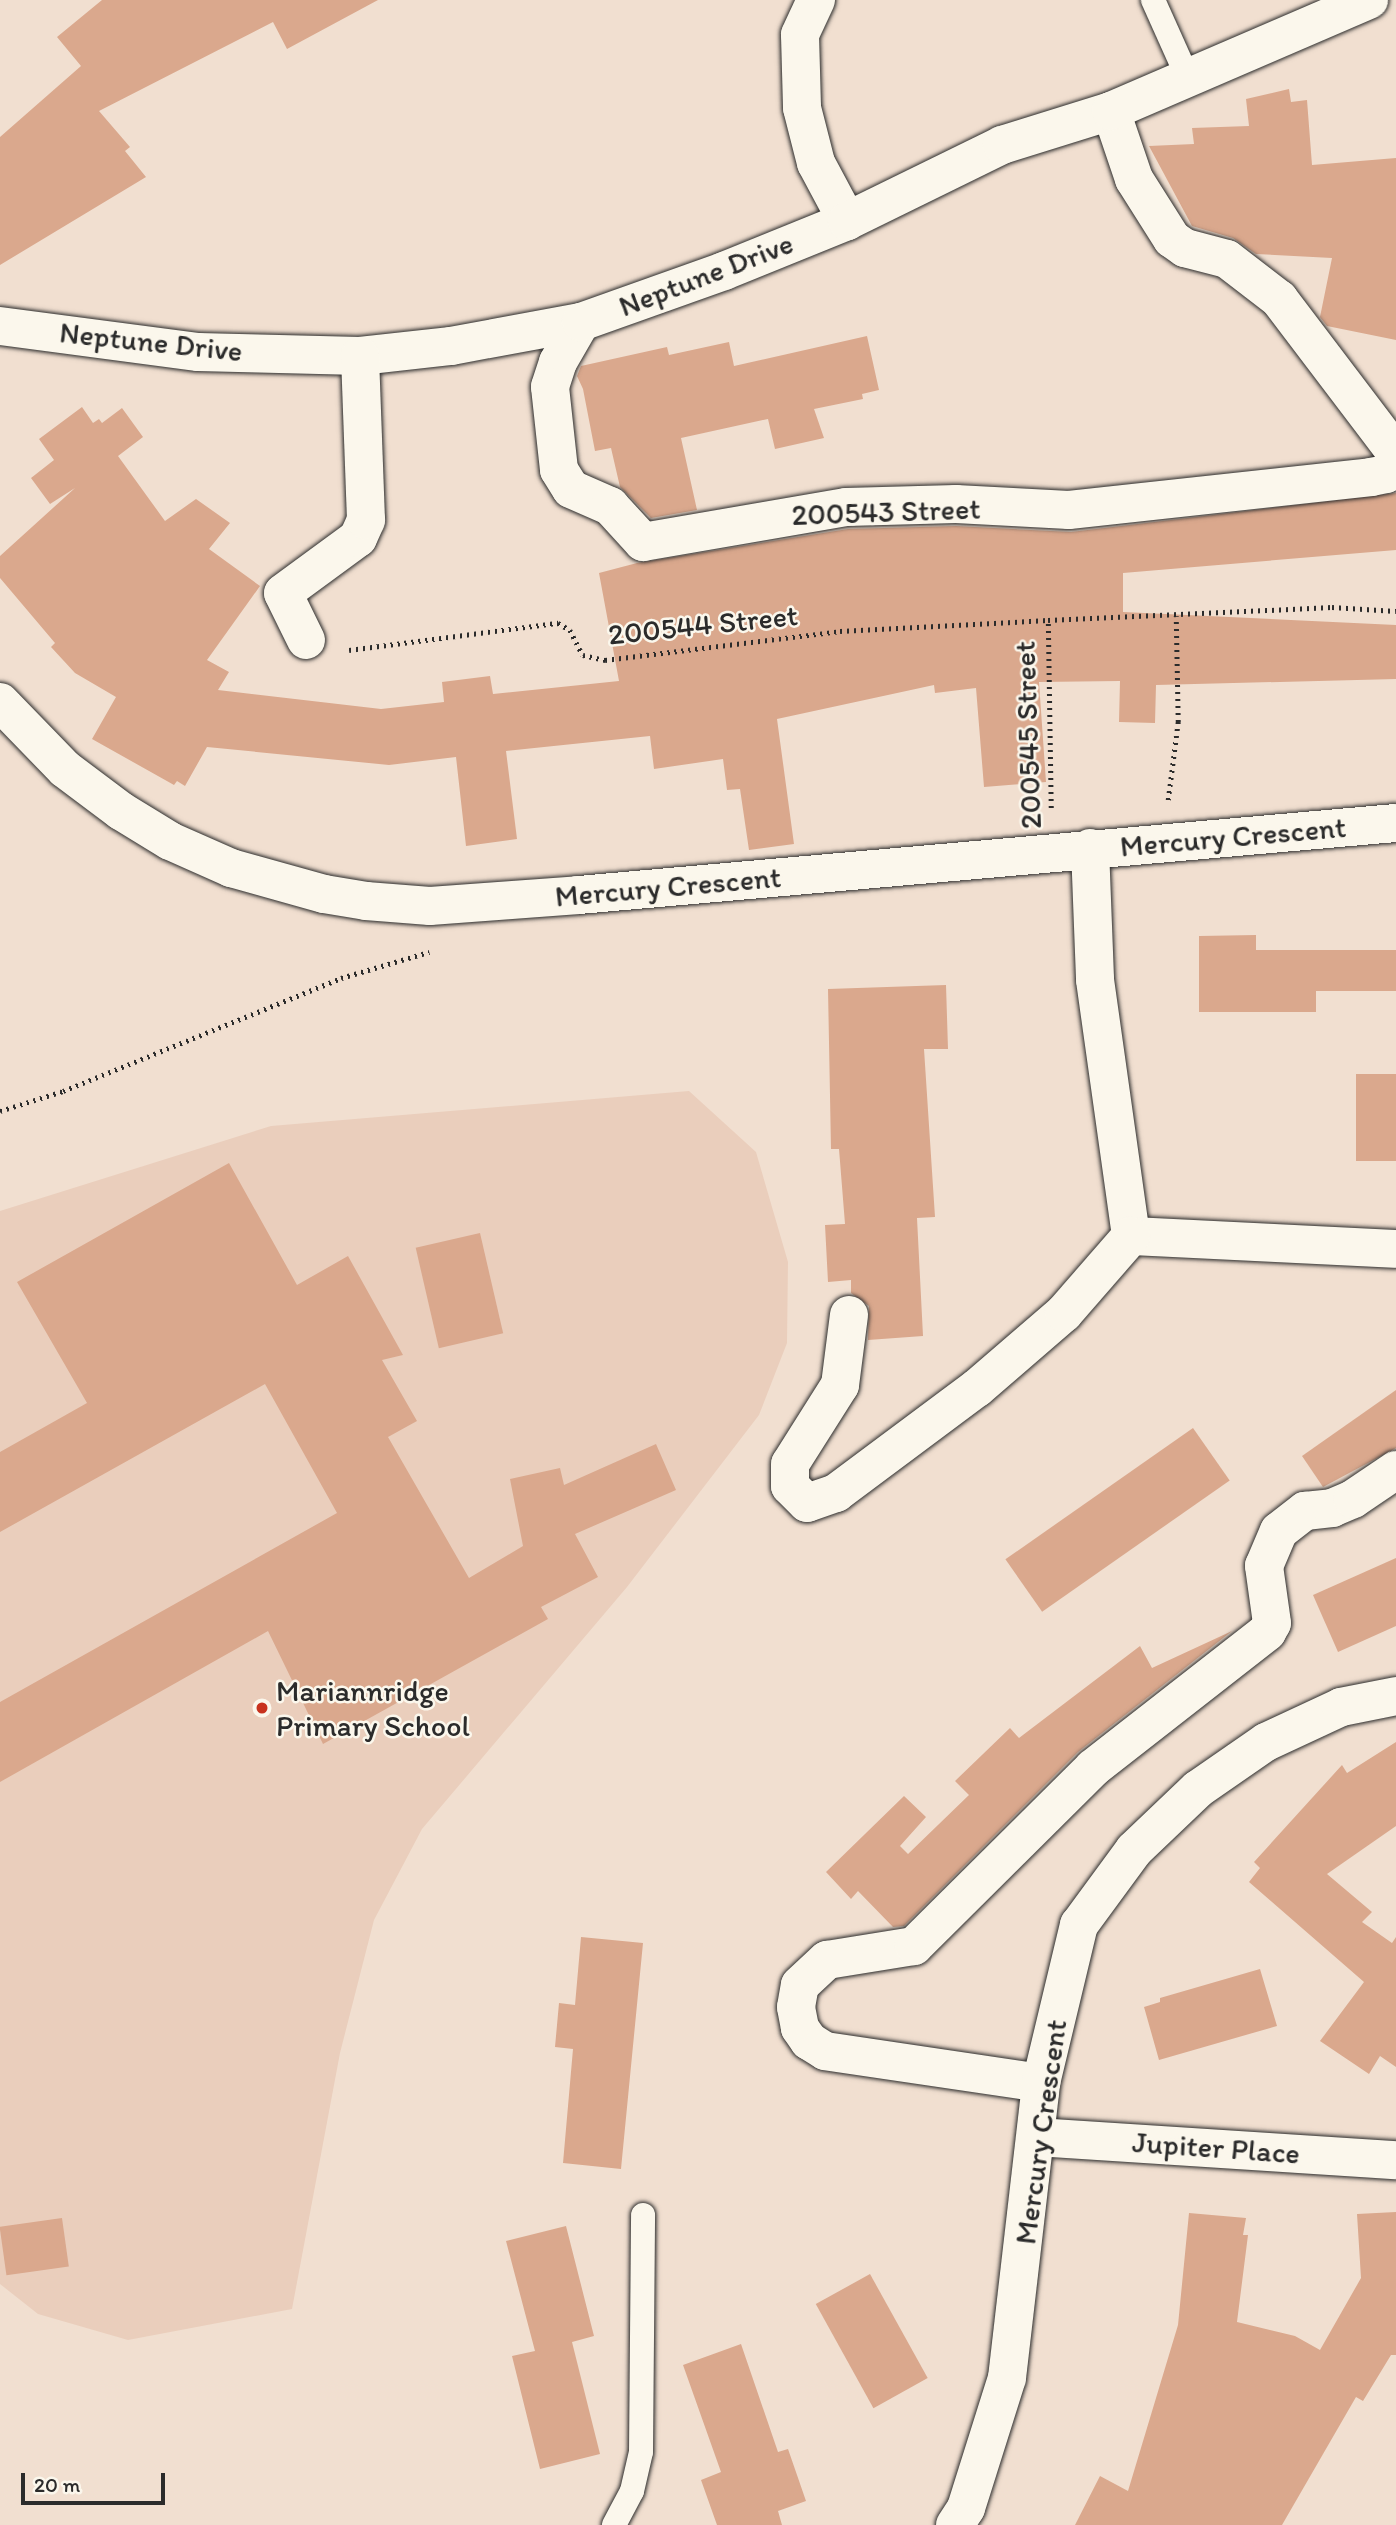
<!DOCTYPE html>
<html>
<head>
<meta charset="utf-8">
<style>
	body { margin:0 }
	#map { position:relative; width:1396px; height:2525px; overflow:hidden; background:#f1dfd0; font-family:Itim,sans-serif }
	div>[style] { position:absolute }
	.built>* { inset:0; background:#eacebc }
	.building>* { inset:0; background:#daa88d; transform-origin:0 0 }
	.path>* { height:4.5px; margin-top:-2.25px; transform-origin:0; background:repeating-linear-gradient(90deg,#2b2b2b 0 2px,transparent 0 7px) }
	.roads { filter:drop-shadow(0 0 2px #2b2b2b) drop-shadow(0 0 2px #2b2b2b) }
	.lane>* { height:24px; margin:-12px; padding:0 12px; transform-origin:12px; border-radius:12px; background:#fbf7ec }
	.street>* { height:38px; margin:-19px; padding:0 19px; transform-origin:19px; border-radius:19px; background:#fbf7ec }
	.dots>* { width:19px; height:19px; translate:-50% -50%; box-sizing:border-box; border:4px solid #fbf7ec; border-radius:50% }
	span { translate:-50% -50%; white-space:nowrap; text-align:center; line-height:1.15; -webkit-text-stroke:5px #fbf7ec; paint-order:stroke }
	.street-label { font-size:30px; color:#2b2b2b }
	.poi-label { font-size:30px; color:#2b2b2b }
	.left { translate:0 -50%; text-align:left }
	.scale { position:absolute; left:21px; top:2473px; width:144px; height:32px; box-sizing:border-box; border:4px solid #2b2b2b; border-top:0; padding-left:9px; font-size:21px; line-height:24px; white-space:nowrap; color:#2b2b2b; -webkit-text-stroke:5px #fbf7ec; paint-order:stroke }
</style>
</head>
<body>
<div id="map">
	<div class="built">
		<i style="clip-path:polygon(689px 1091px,756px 1152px,788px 1262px,787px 1343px,759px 1415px,627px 1587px,422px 1829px,374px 1920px,340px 2053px,292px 2309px,128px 2340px,38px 2314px,0 2284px,0 1211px,271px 1126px)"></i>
	</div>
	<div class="building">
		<i style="clip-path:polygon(102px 0,378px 0,287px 49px,273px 22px,99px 111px,130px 147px,125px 151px,146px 177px,0 265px,0 137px,81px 66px,57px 37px)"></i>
		<i style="clip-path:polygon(1289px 89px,1291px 102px,1307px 100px,1312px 165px,1396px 158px,1396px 340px,1327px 326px,1320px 317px,1332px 258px,1256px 254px,1233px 238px,1192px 226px,1149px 146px,1194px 144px,1192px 128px,1249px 126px,1246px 99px)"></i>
		<i style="clip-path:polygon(867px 336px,879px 390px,862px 394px,863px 399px,814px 409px,824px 438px,775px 449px,768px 419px,681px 438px,697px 510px,651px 518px,620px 487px,611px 448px,595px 451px,583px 389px,577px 376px,581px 366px,667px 347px,669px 355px,729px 342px,734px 366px)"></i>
		<i style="clip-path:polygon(82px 407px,93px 423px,99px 419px,102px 423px,122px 408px,143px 437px,118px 456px,165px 521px,196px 499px,230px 523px,209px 549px,260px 586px,207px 660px,229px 672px,218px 690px,381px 709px,444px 702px,442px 682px,490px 676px,493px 694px,619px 681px,599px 573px,637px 563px,848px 529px,956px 526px,1071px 532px,1396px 493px,1396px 550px,1123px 573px,1123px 612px,1396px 625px,1396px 679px,1156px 685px,1155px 723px,1119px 722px,1120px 681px,1039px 682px,1046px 782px,984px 787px,976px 688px,935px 693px,934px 685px,777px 719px,794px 844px,749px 850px,740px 789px,727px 790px,723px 759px,654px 769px,650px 736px,506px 751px,517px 839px,466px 846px,456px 757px,389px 765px,207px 747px,185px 786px,177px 781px,174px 785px,92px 739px,116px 697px,75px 673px,51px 647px,55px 643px,0 578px,0 556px,75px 488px,50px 504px,31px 478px,54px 460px,39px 439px)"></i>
		<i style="clip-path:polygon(1256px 935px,1256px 950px,1396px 950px,1396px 991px,1316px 991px,1316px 1012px,1199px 1012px,1199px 936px)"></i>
		<i style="clip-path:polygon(946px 985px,948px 1049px,924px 1049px,935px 1217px,917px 1218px,923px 1336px,868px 1340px,869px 1306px,851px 1293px,851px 1280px,828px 1282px,825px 1225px,845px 1224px,839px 1149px,831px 1149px,828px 989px)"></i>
		<i style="left:1396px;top:1074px;width:87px;height:40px;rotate:90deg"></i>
		<i style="clip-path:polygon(229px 1163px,297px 1285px,348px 1256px,403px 1355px,382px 1360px,417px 1421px,388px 1437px,469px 1578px,523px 1546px,510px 1479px,560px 1468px,564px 1485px,656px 1444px,676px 1490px,575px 1534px,598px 1577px,541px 1607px,548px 1619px,323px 1744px,268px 1631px,0 1782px,0 1702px,337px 1513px,265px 1384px,0 1532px,0 1452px,87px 1403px,17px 1282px)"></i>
		<i style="left:480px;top:1233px;width:103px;height:66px;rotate:77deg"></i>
		<i style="clip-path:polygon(1396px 1390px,1396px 1448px,1323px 1487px,1302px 1456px)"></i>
		<i style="left:1193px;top:1428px;width:64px;height:229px;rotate:55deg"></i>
		<i style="clip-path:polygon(1396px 1558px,1396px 1626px,1338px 1652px,1313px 1595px)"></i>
		<i style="clip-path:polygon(1232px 1631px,1078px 1752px,904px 1926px,893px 1927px,858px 1891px,851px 1899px,826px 1872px,904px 1796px,926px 1817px,900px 1846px,908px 1854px,969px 1795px,955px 1781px,1010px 1728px,1019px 1738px,1140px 1646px,1152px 1668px)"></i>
		<i style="clip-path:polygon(1396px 1742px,1396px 1826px,1327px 1874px,1372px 1912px,1362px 1922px,1392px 1943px,1396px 1937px,1396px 2067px,1380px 2056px,1369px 2074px,1320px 2041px,1364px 1982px,1249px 1882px,1260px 1868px,1254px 1862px,1342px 1765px,1347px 1773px)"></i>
		<i style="clip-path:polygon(581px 1937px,643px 1943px,621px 2169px,563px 2163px,573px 2049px,555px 2047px,559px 2003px,575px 2005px)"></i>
		<i style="clip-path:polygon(1260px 1969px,1277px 2026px,1159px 2060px,1144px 2007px,1160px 2002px,1160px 1998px)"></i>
		<i style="clip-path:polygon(1396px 2212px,1396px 2355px,1391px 2355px,1363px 2401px,1356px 2397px,1282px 2525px,1075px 2525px,1100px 2476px,1128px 2491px,1178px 2325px,1189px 2213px,1246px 2218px,1243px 2235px,1248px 2235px,1237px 2322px,1295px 2336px,1320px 2350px,1361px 2278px,1357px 2214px)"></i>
		<i style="left:62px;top:2218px;width:49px;height:63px;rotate:82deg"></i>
		<i style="clip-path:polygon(566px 2226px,594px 2336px,572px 2342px,600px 2454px,540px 2469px,512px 2356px,535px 2351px,506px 2241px)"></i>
		<i style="left:870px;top:2274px;width:119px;height:62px;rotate:61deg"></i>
		<i style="clip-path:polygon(741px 2344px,778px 2452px,788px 2449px,806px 2501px,778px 2511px,782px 2525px,717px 2525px,701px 2480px,721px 2472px,683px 2365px)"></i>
	</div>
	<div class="path">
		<i style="left:349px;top:650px;width:211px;rotate:-7.4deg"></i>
		<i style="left:558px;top:623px;width:14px;rotate:30deg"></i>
		<i style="left:570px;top:630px;width:28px;rotate:63deg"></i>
		<i style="left:583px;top:655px;width:23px;rotate:13deg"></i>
		<i style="left:605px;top:660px;width:237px;rotate:-7deg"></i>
		<i style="left:840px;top:631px;width:208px;rotate:-3deg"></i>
		<i style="left:1168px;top:800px;width:79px;rotate:-82.7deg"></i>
		<i style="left:1178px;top:722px;width:106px;rotate:-91.1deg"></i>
		<i style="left:1051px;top:808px;width:188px;rotate:-90.9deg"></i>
		<i style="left:1048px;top:620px;width:284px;rotate:-2.6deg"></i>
		<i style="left:1332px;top:607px;width:64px;rotate:3.6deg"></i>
		<i style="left:0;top:1111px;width:66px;rotate:-17.6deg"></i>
		<i style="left:63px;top:1091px;width:300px;rotate:-22.1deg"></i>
		<i style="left:341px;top:978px;width:92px;rotate:-16.5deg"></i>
	</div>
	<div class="roads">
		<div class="lane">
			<i style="left:1153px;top:0;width:83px;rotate:65.9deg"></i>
			<i style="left:614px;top:2525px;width:38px;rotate:-62deg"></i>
			<i style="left:632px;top:2491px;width:40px;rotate:-77deg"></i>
			<i style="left:641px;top:2452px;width:237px;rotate:-89.5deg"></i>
		</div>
		<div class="street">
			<i style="left:816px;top:0;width:38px;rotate:115deg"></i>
			<i style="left:800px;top:35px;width:73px;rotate:88.4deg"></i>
			<i style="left:802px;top:108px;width:57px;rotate:75.7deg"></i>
			<i style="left:816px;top:163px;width:66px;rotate:61.9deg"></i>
			<i style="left:1111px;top:111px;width:72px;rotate:71.3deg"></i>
			<i style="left:1134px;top:179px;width:71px;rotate:57.7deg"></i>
			<i style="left:1172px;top:239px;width:16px;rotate:35deg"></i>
			<i style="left:1185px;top:248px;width:43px;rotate:14.7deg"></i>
			<i style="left:1227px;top:259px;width:66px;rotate:37.6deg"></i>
			<i style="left:1279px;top:299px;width:193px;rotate:52.8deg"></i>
			<i style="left:581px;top:322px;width:46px;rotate:119.9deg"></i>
			<i style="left:558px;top:362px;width:26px;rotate:108deg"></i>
			<i style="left:550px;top:387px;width:83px;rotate:83.8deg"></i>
			<i style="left:559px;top:470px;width:22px;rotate:58deg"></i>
			<i style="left:571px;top:489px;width:43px;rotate:23.6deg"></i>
			<i style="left:610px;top:506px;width:49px;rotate:47.5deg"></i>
			<i style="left:643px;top:542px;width:206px;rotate:-9.8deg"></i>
			<i style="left:846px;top:507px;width:110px;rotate:-1.6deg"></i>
			<i style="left:956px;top:504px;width:113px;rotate:3deg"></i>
			<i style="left:1069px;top:510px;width:304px;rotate:-6.2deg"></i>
			<i style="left:1371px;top:477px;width:15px;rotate:-11deg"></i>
			<i style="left:1386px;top:474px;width:13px;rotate:-39deg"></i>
			<i style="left:0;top:326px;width:200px;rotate:7.5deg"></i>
			<i style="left:198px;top:352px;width:162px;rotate:1.4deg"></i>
			<i style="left:360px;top:356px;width:92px;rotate:-6.3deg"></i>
			<i style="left:451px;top:346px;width:132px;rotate:-10.5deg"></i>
			<i style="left:581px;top:322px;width:152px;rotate:-19.6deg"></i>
			<i style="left:724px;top:271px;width:133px;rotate:-22.1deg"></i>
			<i style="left:847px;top:221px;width:173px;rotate:-26.1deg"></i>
			<i style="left:1002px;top:145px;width:114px;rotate:-17.3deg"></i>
			<i style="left:1111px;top:111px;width:281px;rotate:-23.3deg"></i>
			<i style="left:306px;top:640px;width:52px;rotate:-116.1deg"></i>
			<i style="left:283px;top:593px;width:93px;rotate:-36.3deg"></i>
			<i style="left:358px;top:538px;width:20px;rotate:-66deg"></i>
			<i style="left:366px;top:520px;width:164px;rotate:-92.1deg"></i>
			<i style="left:0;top:702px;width:93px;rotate:45.9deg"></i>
			<i style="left:65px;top:769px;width:70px;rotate:36.9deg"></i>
			<i style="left:121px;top:811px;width:57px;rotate:31.5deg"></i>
			<i style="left:170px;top:841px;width:67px;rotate:23.9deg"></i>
			<i style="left:231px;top:868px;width:97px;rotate:15.6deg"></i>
			<i style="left:324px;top:894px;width:43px;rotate:9.5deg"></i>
			<i style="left:366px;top:901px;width:64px;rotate:4.5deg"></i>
			<i style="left:430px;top:906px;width:149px;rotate:-4.2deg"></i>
			<i style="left:579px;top:895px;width:820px;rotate:-5.04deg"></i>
			<i style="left:1090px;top:848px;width:132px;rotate:87.8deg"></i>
			<i style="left:1095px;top:980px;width:259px;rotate:82deg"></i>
			<i style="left:1131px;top:1236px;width:265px;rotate:2.8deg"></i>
			<i style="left:849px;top:1315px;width:71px;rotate:97.3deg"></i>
			<i style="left:840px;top:1385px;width:93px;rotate:122.3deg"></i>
			<i style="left:790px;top:1464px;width:22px;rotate:90deg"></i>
			<i style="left:790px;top:1486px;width:24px;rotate:45deg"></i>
			<i style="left:807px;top:1503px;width:31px;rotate:-19deg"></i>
			<i style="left:836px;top:1493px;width:176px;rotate:-36.7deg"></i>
			<i style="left:977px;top:1388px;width:115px;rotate:-40.8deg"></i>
			<i style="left:1064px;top:1313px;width:102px;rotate:-49deg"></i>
			<i style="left:1041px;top:2083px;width:218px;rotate:-171.6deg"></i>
			<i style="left:825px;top:2051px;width:19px;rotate:-148deg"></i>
			<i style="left:809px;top:2041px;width:16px;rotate:-125deg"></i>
			<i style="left:800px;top:2028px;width:21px;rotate:-101deg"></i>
			<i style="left:796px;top:2007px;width:22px;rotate:-80deg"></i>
			<i style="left:800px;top:1985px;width:37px;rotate:-43deg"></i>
			<i style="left:827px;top:1960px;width:88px;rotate:-9.1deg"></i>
			<i style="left:914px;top:1946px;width:252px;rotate:-44.8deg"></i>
			<i style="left:1093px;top:1768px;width:221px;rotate:-38deg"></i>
			<i style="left:1267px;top:1632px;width:10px;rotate:-61deg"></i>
			<i style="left:1272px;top:1623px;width:58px;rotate:-98deg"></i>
			<i style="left:1264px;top:1566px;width:38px;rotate:-67deg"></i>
			<i style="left:1279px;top:1531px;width:33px;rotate:-38deg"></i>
			<i style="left:1305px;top:1511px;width:27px;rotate:-6deg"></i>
			<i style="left:1332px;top:1508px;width:23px;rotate:-23deg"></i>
			<i style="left:1353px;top:1499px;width:52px;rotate:-34deg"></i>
			<i style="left:1036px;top:2137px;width:361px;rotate:3.7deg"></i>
			<i style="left:955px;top:2525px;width:20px;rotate:-57deg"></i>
			<i style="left:966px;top:2508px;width:136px;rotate:-72.5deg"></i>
			<i style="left:1007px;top:2378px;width:297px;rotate:-83.4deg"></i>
			<i style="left:1041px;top:2083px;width:163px;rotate:-76.5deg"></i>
			<i style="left:1079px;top:1925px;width:93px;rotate:-53.7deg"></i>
			<i style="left:1134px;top:1850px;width:88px;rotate:-43.6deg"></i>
			<i style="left:1198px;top:1789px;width:83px;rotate:-34.7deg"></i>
			<i style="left:1266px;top:1742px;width:83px;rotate:-25deg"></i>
			<i style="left:1341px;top:1707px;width:56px;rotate:-11.3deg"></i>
		</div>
	</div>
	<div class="dots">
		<i style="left:262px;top:1708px;background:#c8321e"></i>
	</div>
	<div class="street-label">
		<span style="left:706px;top:275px;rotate:-21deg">Neptune Drive</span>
		<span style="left:151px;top:342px;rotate:6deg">Neptune Drive</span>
		<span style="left:886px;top:512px;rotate:-2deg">200543 Street</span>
		<span style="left:703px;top:625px;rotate:-6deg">200544 Street</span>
		<span style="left:1028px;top:735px;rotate:-92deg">200545 Street</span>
		<span style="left:1233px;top:837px;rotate:-5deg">Mercury Crescent</span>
		<span style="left:668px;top:887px;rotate:-5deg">Mercury Crescent</span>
		<span style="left:1041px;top:2132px;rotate:-82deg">Mercury Crescent</span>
		<span style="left:1216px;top:2148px;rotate:4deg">Jupiter Place</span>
	</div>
	<div class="poi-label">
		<span class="left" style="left:276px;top:1708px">Mariannridge<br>Primary School</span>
	</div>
	<div class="scale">20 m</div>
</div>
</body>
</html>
